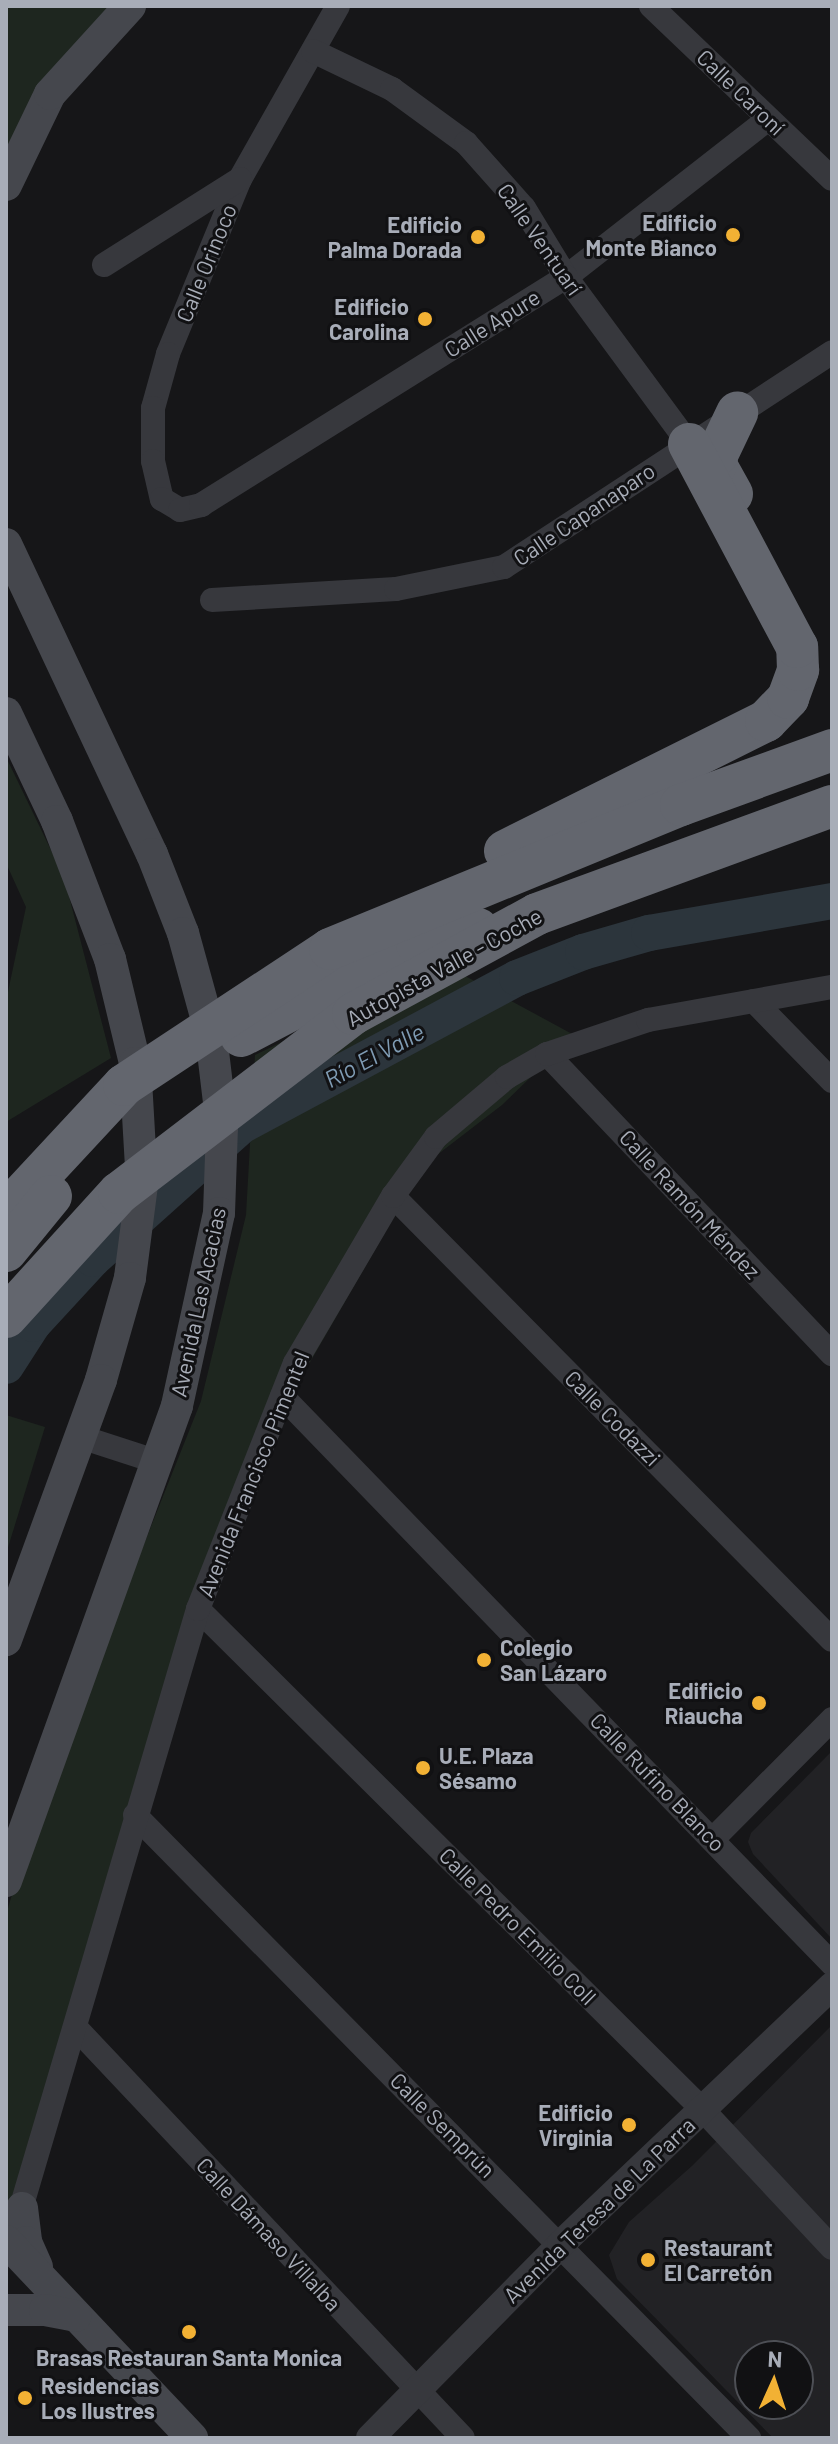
<!DOCTYPE html>
<html>
<head>
<meta charset="utf-8">
<style>
	body { margin:0 }
	#map { position:relative; width:838px; height:2444px; overflow:hidden; background:#161618; font-family:Barlow,sans-serif }
	div>[style] { position:absolute }
	.built>* { inset:0; background:#222225 }
	.green>* { inset:0; background:#1e261f }
	.river>* { height:36px; margin:-18px; padding:0 18px; transform-origin:18px; border-radius:18px; background:#2c353c }
	.minor>* { height:24px; margin:-12px; padding:0 12px; transform-origin:12px; border-radius:12px; background:#37383d }
	.tertiary>* { height:28px; margin:-14px; padding:0 14px; transform-origin:14px; border-radius:14px; background:#37383d }
	.secondary>* { height:32px; margin:-16px; padding:0 16px; transform-origin:16px; border-radius:16px; background:#45474d }
	.motorway>* { height:42px; margin:-21px; padding:0 21px; transform-origin:21px; border-radius:21px; background:#63666e }
	.dots>* { width:22px; height:22px; translate:-50% -50%; box-sizing:border-box; border:4px solid #111113; border-radius:50% }
	span { translate:-50% -50%; white-space:nowrap; text-align:center; line-height:1.15; -webkit-text-stroke:6px #111113; paint-order:stroke }
	.street-label { font-size:22px; color:#a8adb8 }
	.poi-label { font-size:22px; color:#a8adb8; font-weight:700 }
	.right { translate:-100% -50%; text-align:right }
	.left { translate:0 -50%; text-align:left }
	.water-label { font-size:24px; color:#7f9bb3; font-style:italic }
	.frame { position:absolute; inset:0; border:8px solid #a8adb8; pointer-events:none }
	.north { position:absolute; left:734px; top:2340px; width:80px; height:80px; box-sizing:border-box; background:#111113; border:2px solid #4d4f55; border-radius:50%; rotate:3deg; font-size:22px; font-weight:700; line-height:32px; text-align:center; color:#a8adb8 }
	.north::after { content:''; display:block; margin:auto; width:28px; height:36px; background:#f2b134; clip-path:polygon(50% 0,100% 100%,50% 72%,0 100%) }
</style>
</head>
<body>
<div id="map">
	<div class="built">
		<i style="clip-path:polygon(832px 1751px,832px 1939px,753px 1854px,748px 1842px,751px 1833px)"></i>
		<i style="clip-path:polygon(evenodd,832px 2025px,832px 2438px,773px 2438px,617px 2279px,609px 2255px,629px 2222px,693px 2165px,832px 2025px,750px 2356px,798px 2356px,798px 2404px,750px 2404px,750px 2356px)"></i>
	</div>
	<div class="green">
		<i style="clip-path:polygon(6px 6px,130px 6px,6px 182px)"></i>
		<i style="clip-path:polygon(6px 757px,64px 877px,111px 1058px,6px 1122px,6px 1001px,26px 907px,6px 863px)"></i>
		<i style="clip-path:polygon(443px 964px,574px 1035px,502px 1105px,424px 1165px,309px 1364px,211px 1551px,6px 2247px,6px 1915px,32px 1825px,201px 1401px,246px 1215px,255px 1055px)"></i>
		<i style="clip-path:polygon(6px 1415px,45px 1427px,6px 1554px)"></i>
	</div>
	<div class="river">
		<i style="left:6px;top:1366px;width:50px;rotate:-57.3deg"></i>
		<i style="left:33px;top:1324px;width:88px;rotate:-47.3deg"></i>
		<i style="left:93px;top:1259px;width:199px;rotate:-41.9deg"></i>
		<i style="left:241px;top:1126px;width:313px;rotate:-28.2deg"></i>
		<i style="left:517px;top:978px;width:71px;rotate:-21.5deg"></i>
		<i style="left:583px;top:952px;width:69px;rotate:-16.1deg"></i>
		<i style="left:649px;top:933px;width:186px;rotate:-9.9deg"></i>
	</div>
	<div class="minor">
		<i style="left:338px;top:6px;width:199px;rotate:119.5deg"></i>
		<i style="left:240px;top:179px;width:189px;rotate:112.4deg"></i>
		<i style="left:168px;top:354px;width:56px;rotate:105.5deg"></i>
		<i style="left:153px;top:408px;width:53px;rotate:90deg"></i>
		<i style="left:153px;top:461px;width:39px;rotate:77deg"></i>
		<i style="left:162px;top:499px;width:21px;rotate:31deg"></i>
		<i style="left:180px;top:510px;width:22px;rotate:-13deg"></i>
		<i style="left:201px;top:505px;width:430px;rotate:-32deg"></i>
		<i style="left:566px;top:277px;width:256px;rotate:-38deg"></i>
		<i style="left:651px;top:6px;width:250px;rotate:43.7deg"></i>
		<i style="left:313px;top:51px;width:88px;rotate:25.7deg"></i>
		<i style="left:392px;top:89px;width:92px;rotate:36.1deg"></i>
		<i style="left:466px;top:143px;width:87px;rotate:48.3deg"></i>
		<i style="left:524px;top:208px;width:81px;rotate:58.7deg"></i>
		<i style="left:566px;top:277px;width:207px;rotate:53.6deg"></i>
		<i style="left:104px;top:265px;width:161px;rotate:-32.3deg"></i>
		<i style="left:212px;top:600px;width:184px;rotate:-3.4deg"></i>
		<i style="left:396px;top:589px;width:110px;rotate:-11.5deg"></i>
		<i style="left:504px;top:567px;width:392px;rotate:-33.2deg"></i>
		<i style="left:754px;top:1001px;width:112px;rotate:45.7deg"></i>
		<i style="left:547px;top:1054px;width:414px;rotate:46.5deg"></i>
		<i style="left:393px;top:1196px;width:624px;rotate:45.32deg"></i>
		<i style="left:282px;top:1396px;width:791px;rotate:45.92deg"></i>
		<i style="left:81px;top:1437px;width:81px;rotate:18deg"></i>
		<i style="left:198px;top:1609px;width:710px;rotate:44.77deg"></i>
		<i style="left:702px;top:2109px;width:190px;rotate:46.9deg"></i>
		<i style="left:135px;top:1815px;width:875px;rotate:45.42deg"></i>
		<i style="left:713px;top:1839px;width:169px;rotate:-45.2deg"></i>
		<i style="left:77px;top:2029px;width:562px;rotate:46.66deg"></i>
		<i style="left:16px;top:2225px;width:642px;rotate:-73.54deg"></i>
		<i style="left:198px;top:1609px;width:264px;rotate:-68.5deg"></i>
		<i style="left:295px;top:1363px;width:194px;rotate:-59.6deg"></i>
		<i style="left:393px;top:1196px;width:73px;rotate:-53.9deg"></i>
		<i style="left:436px;top:1137px;width:93px;rotate:-40.2deg"></i>
		<i style="left:507px;top:1077px;width:46px;rotate:-29.9deg"></i>
		<i style="left:547px;top:1054px;width:107px;rotate:-18.6deg"></i>
		<i style="left:648px;top:1020px;width:187px;rotate:-10.2deg"></i>
	</div>
	<div class="tertiary">
		<i style="left:370px;top:2438px;width:272px;rotate:-45.4deg"></i>
		<i style="left:561px;top:2244px;width:374px;rotate:-43.6deg"></i>
	</div>
	<div class="secondary">
		<i style="left:6px;top:185px;width:101px;rotate:-64.2deg"></i>
		<i style="left:50px;top:94px;width:119px;rotate:-47.7deg"></i>
		<i style="left:6px;top:544px;width:343px;rotate:64.8deg"></i>
		<i style="left:152px;top:854px;width:85px;rotate:68.6deg"></i>
		<i style="left:183px;top:933px;width:106px;rotate:74.6deg"></i>
		<i style="left:211px;top:1035px;width:93px;rotate:83.2deg"></i>
		<i style="left:222px;top:1127px;width:86px;rotate:92deg"></i>
		<i style="left:219px;top:1213px;width:198px;rotate:102.3deg"></i>
		<i style="left:177px;top:1406px;width:505px;rotate:109.8deg"></i>
		<i style="left:6px;top:713px;width:119px;rotate:64.7deg"></i>
		<i style="left:57px;top:821px;width:148px;rotate:69deg"></i>
		<i style="left:110px;top:959px;width:107px;rotate:76.5deg"></i>
		<i style="left:135px;top:1063px;width:122px;rotate:86.7deg"></i>
		<i style="left:142px;top:1185px;width:94px;rotate:97.4deg"></i>
		<i style="left:130px;top:1278px;width:106px;rotate:105.9deg"></i>
		<i style="left:101px;top:1380px;width:277px;rotate:110.1deg"></i>
		<i style="left:22px;top:2208px;width:34px;rotate:83deg"></i>
		<i style="left:26px;top:2242px;width:27px;rotate:66deg"></i>
		<i style="left:6px;top:2241px;width:271px;rotate:46.6deg"></i>
		<i style="left:6px;top:2310px;width:39px"></i>
		<i style="left:45px;top:2310px;width:31px;rotate:11deg"></i>
	</div>
	<div class="motorway">
		<i style="left:732px;top:494px;width:33px;rotate:-119deg"></i>
		<i style="left:716px;top:465px;width:10px;rotate:-84deg"></i>
		<i style="left:717px;top:455px;width:47px;rotate:-64.5deg"></i>
		<i style="left:505px;top:851px;width:292px;rotate:-26.5deg"></i>
		<i style="left:766px;top:721px;width:32px;rotate:-46deg"></i>
		<i style="left:788px;top:698px;width:30px;rotate:-70deg"></i>
		<i style="left:798px;top:670px;width:23px;rotate:-92deg"></i>
		<i style="left:797px;top:647px;width:230px;rotate:-118deg"></i>
		<i style="left:241px;top:1036px;width:199px;rotate:-27.6deg"></i>
		<i style="left:417px;top:944px;width:63px;rotate:-13.8deg"></i>
		<i style="left:6px;top:1212px;width:173px;rotate:-47.1deg"></i>
		<i style="left:124px;top:1085px;width:247px;rotate:-33.4deg"></i>
		<i style="left:330px;top:949px;width:379px;rotate:-22.3deg"></i>
		<i style="left:681px;top:805px;width:161px;rotate:-20deg"></i>
		<i style="left:6px;top:1251px;width:71px;rotate:-50.7deg"></i>
		<i style="left:6px;top:1317px;width:168px;rotate:-47.7deg"></i>
		<i style="left:119px;top:1193px;width:295px;rotate:-37.4deg"></i>
		<i style="left:353px;top:1014px;width:209px;rotate:-28.5deg"></i>
		<i style="left:537px;top:914px;width:314px;rotate:-20.1deg"></i>
	</div>
	<div class="dots">
		<i style="left:733px;top:235px;background:#f2b134"></i>
		<i style="left:478px;top:237px;background:#f2b134"></i>
		<i style="left:425px;top:319px;background:#f2b134"></i>
		<i style="left:484px;top:1660px;background:#f2b134"></i>
		<i style="left:759px;top:1703px;background:#f2b134"></i>
		<i style="left:423px;top:1768px;background:#f2b134"></i>
		<i style="left:629px;top:2125px;background:#f2b134"></i>
		<i style="left:648px;top:2260px;background:#f2b134"></i>
		<i style="left:189px;top:2332px;background:#f2b134"></i>
		<i style="left:25px;top:2398px;background:#f2b134"></i>
	</div>
	<div class="street-label">
		<span style="left:741px;top:92px;rotate:44deg">Calle Caroní</span>
		<span style="left:540px;top:239px;rotate:55deg">Calle Ventuarí</span>
		<span style="left:206px;top:263px;rotate:-68deg">Calle Orinoco</span>
		<span style="left:492px;top:323px;rotate:-32deg">Calle Apure</span>
		<span style="left:584px;top:514px;rotate:-34deg">Calle Capanaparo</span>
		<span style="left:444px;top:967px;rotate:-29deg">Autopista Valle - Coche</span>
		<span style="left:690px;top:1204px;rotate:47deg">Calle Ramón Méndez</span>
		<span style="left:198px;top:1302px;rotate:-78deg">Avenida Las Acacias</span>
		<span style="left:613px;top:1418px;rotate:45deg">Calle Codazzi</span>
		<span style="left:253px;top:1474px;rotate:-68deg">Avenida Francisco Pimentel</span>
		<span style="left:658px;top:1782px;rotate:46deg">Calle Rufino Blanco</span>
		<span style="left:518px;top:1926px;rotate:45deg">Calle Pedro Emilio Coll</span>
		<span style="left:443px;top:2125px;rotate:45deg">Calle Semprún</span>
		<span style="left:599px;top:2210px;rotate:-44deg">Avenida Teresa de La Parra</span>
		<span style="left:269px;top:2234px;rotate:47deg">Calle Dámaso Villalba</span>
	</div>
	<div class="poi-label">
		<span class="right" style="left:717px;top:235px">Edificio<br>Monte Bianco</span>
		<span class="right" style="left:462px;top:237px">Edificio<br>Palma Dorada</span>
		<span class="right" style="left:409px;top:319px">Edificio<br>Carolina</span>
		<span class="left" style="left:500px;top:1660px">Colegio<br>San Lázaro</span>
		<span class="right" style="left:743px;top:1703px">Edificio<br>Riaucha</span>
		<span class="left" style="left:439px;top:1768px">U.E. Plaza<br>Sésamo</span>
		<span class="right" style="left:613px;top:2125px">Edificio<br>Virginia</span>
		<span class="left" style="left:664px;top:2260px">Restaurant<br>El Carretón</span>
		<span style="left:189px;top:2358px">Brasas Restauran Santa Monica</span>
		<span class="left" style="left:41px;top:2398px">Residencias<br>Los Ilustres</span>
	</div>
	<div class="water-label">
		<span style="left:374px;top:1055px;rotate:-28deg">Río El Valle</span>
	</div>
	<div class="frame"></div>
	<div class="north">N</div>
</div>
</body>
</html>
